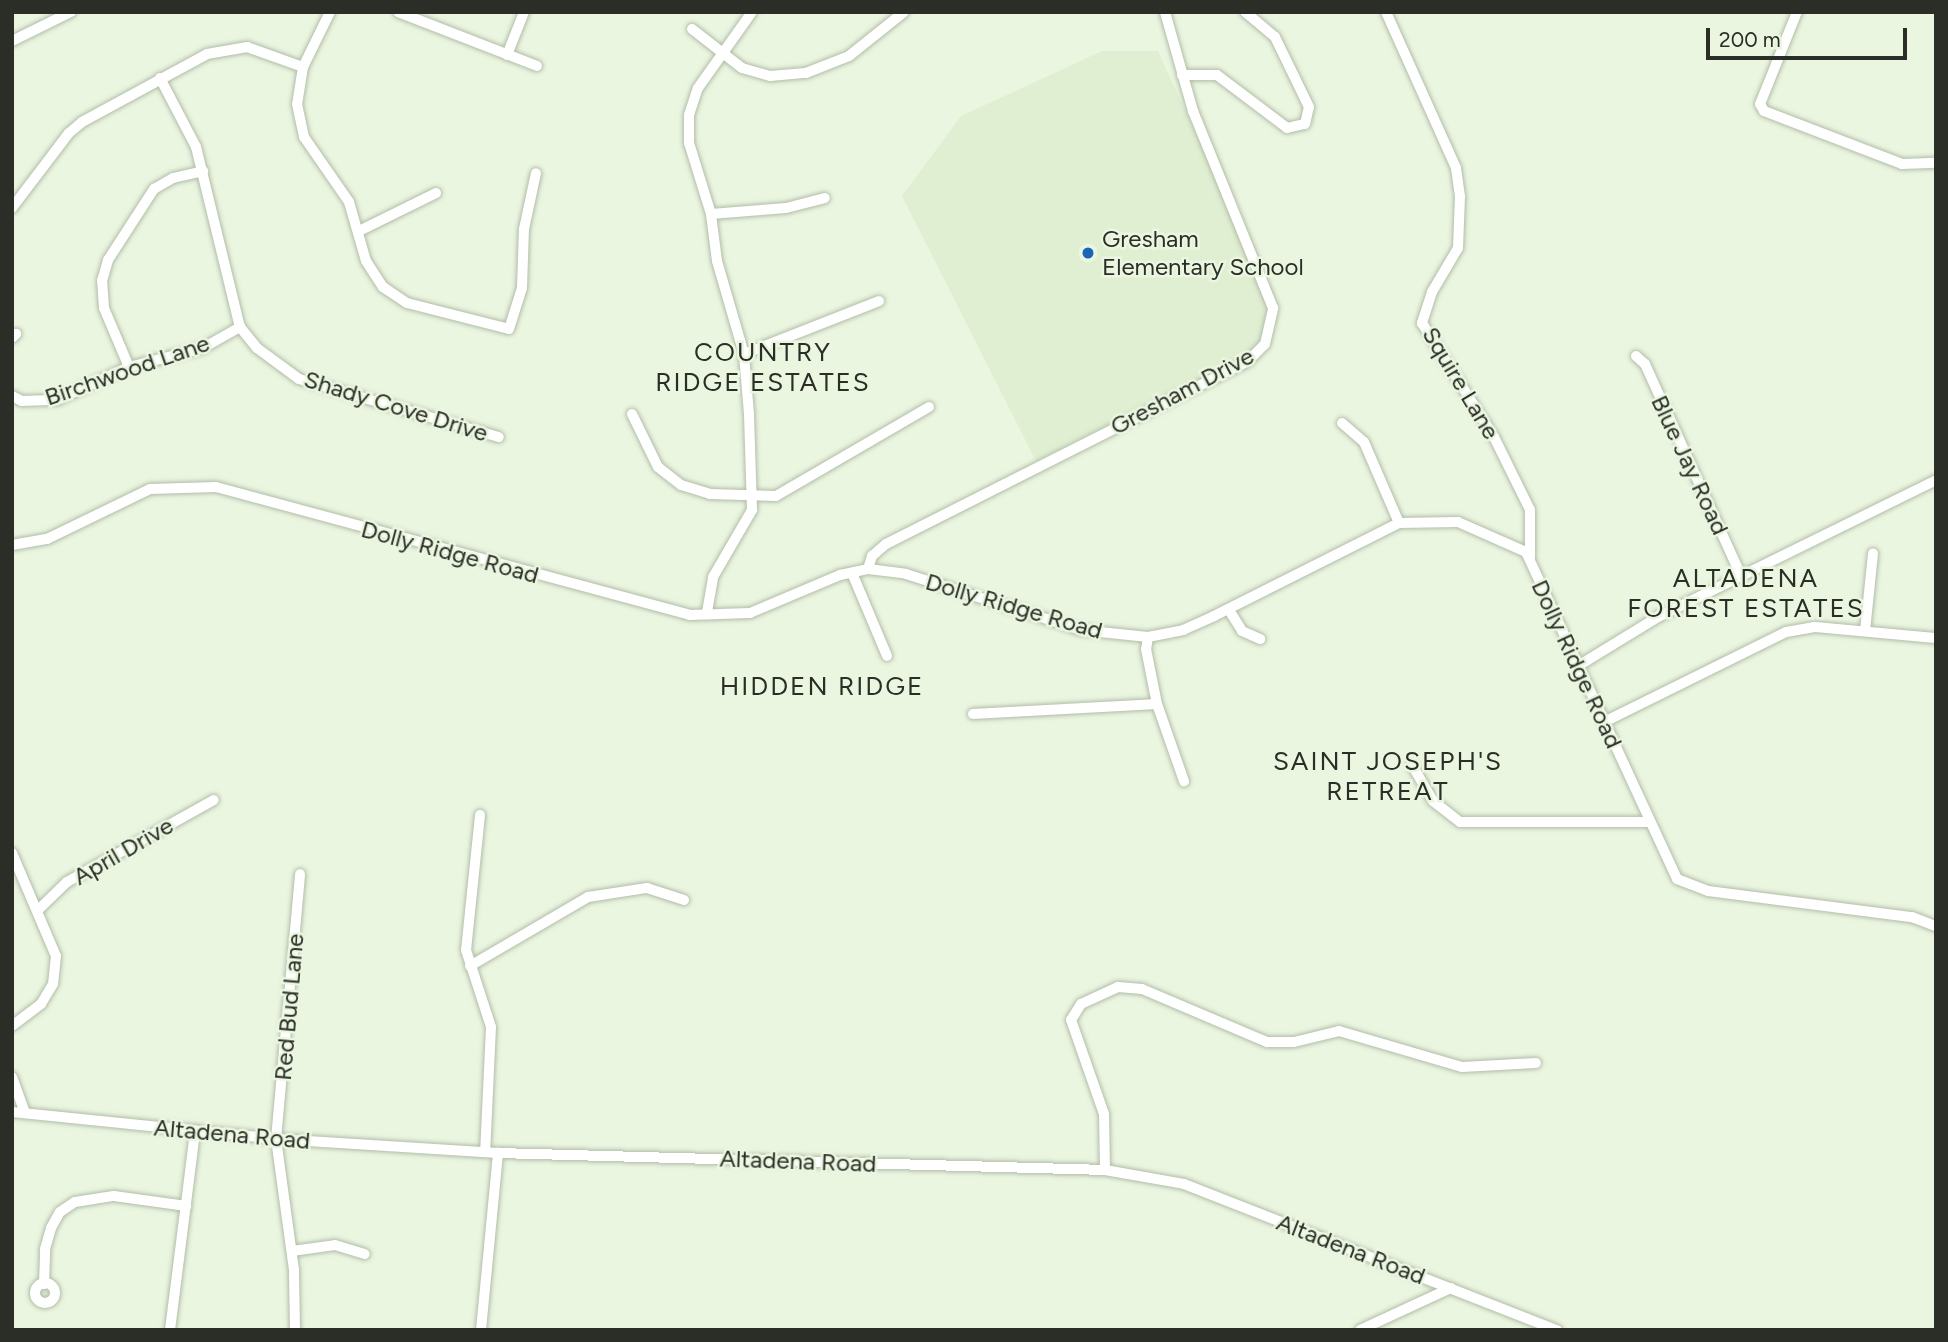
<!DOCTYPE html>
<html>
<head>
<meta charset="utf-8">
<style>
	body { margin:0 }
	#map { position:relative; width:1948px; height:1342px; overflow:hidden; background:#ebf6e1; font-family:Figtree,sans-serif }
	div>[style] { position:absolute }
	.built>* { inset:0; background:#e0efd2 }
	.roads { filter:drop-shadow(0 0 2px #b2bda8) drop-shadow(0 0 2px #b2bda8) }
	.minor>* { height:10px; margin:-5px; padding:0 5px; transform-origin:5px; border-radius:5px; background:#fff }
	.minor>.ring { margin:-5px; padding:0; box-sizing:content-box; background:none; border:10px solid #fff; border-radius:50% }
	.dots>* { width:19px; height:19px; translate:-50% -50%; box-sizing:border-box; border:4px solid #ebf6e1; border-radius:50% }
	span { translate:-50% -50%; white-space:nowrap; text-align:center; line-height:1.15; -webkit-text-stroke:5px #ebf6e1; paint-order:stroke }
	.poi-label { font-size:24px; color:#2a2e26 }
	.left { translate:0 -50%; text-align:left }
	.street-label { font-size:24px; color:#2a2e26 }
	.neighbourhood-label { font-size:26px; color:#2a2e26; letter-spacing:2px }
	.frame { position:absolute; inset:0; border:14px solid #2a2e26; pointer-events:none }
	.scale { position:absolute; left:1706px; top:28px; width:201px; height:32px; box-sizing:border-box; border:4px solid #2a2e26; border-top:0; padding-left:9px; font-size:21px; line-height:24px; white-space:nowrap; color:#2a2e26; -webkit-text-stroke:5px #ebf6e1; paint-order:stroke }
</style>
</head>
<body>
<div id="map">
	<div class="built">
		<i style="clip-path:polygon(1102px 51px,1158px 51px,1222px 192px,1268px 309px,1268px 321px,1265px 333px,1249px 353px,1036px 461px,902px 196px,961px 116px)"></i>
	</div>
	<div class="roads">
		<div class="minor">
			<i style="left:330px;top:12px;width:61px;rotate:116.1deg"></i>
			<i style="left:303px;top:67px;width:37px;rotate:99deg"></i>
			<i style="left:297px;top:104px;width:34px;rotate:78deg"></i>
			<i style="left:304px;top:137px;width:79px;rotate:55.3deg"></i>
			<i style="left:349px;top:202px;width:61px;rotate:73.9deg"></i>
			<i style="left:366px;top:261px;width:31px;rotate:57deg"></i>
			<i style="left:383px;top:287px;width:29px;rotate:34deg"></i>
			<i style="left:407px;top:303px;width:105px;rotate:14.3deg"></i>
			<i style="left:509px;top:329px;width:43px;rotate:-72.4deg"></i>
			<i style="left:522px;top:288px;width:59px;rotate:-88.1deg"></i>
			<i style="left:524px;top:229px;width:57px;rotate:-77.9deg"></i>
			<i style="left:398px;top:12px;width:149px;rotate:21.2deg"></i>
			<i style="left:1386px;top:12px;width:171px;rotate:65.8deg"></i>
			<i style="left:1456px;top:168px;width:28px;rotate:82deg"></i>
			<i style="left:1460px;top:196px;width:52px;rotate:92.2deg"></i>
			<i style="left:1458px;top:248px;width:51px;rotate:120.6deg"></i>
			<i style="left:1432px;top:292px;width:33px;rotate:108deg"></i>
			<i style="left:1422px;top:323px;width:135px;rotate:57.7deg"></i>
			<i style="left:1494px;top:437px;width:81px;rotate:63.7deg"></i>
			<i style="left:1530px;top:510px;width:47px;rotate:90deg"></i>
			<i style="left:1797px;top:12px;width:99px;rotate:111.9deg"></i>
			<i style="left:1760px;top:104px;width:8px;rotate:60deg"></i>
			<i style="left:1764px;top:111px;width:148px;rotate:21deg"></i>
			<i style="left:1902px;top:164px;width:34px;rotate:-2deg"></i>
			<i style="left:692px;top:29px;width:63px;rotate:38deg"></i>
			<i style="left:742px;top:68px;width:29px;rotate:16deg"></i>
			<i style="left:770px;top:76px;width:36px;rotate:-5deg"></i>
			<i style="left:806px;top:73px;width:46px;rotate:-21.6deg"></i>
			<i style="left:849px;top:56px;width:70px;rotate:-38.7deg"></i>
			<i style="left:12px;top:41px;width:66px;rotate:-26.2deg"></i>
			<i style="left:507px;top:55px;width:46px;rotate:-68.4deg"></i>
			<i style="left:1182px;top:75px;width:35px"></i>
			<i style="left:1217px;top:75px;width:88px;rotate:37.1deg"></i>
			<i style="left:1287px;top:128px;width:18px;rotate:-13deg"></i>
			<i style="left:1305px;top:124px;width:17px;rotate:-77deg"></i>
			<i style="left:1309px;top:107px;width:78px;rotate:-115.9deg"></i>
			<i style="left:1275px;top:37px;width:39px;rotate:-140deg"></i>
			<i style="left:160px;top:78px;width:78px;rotate:62.4deg"></i>
			<i style="left:196px;top:147px;width:185px;rotate:76.3deg"></i>
			<i style="left:240px;top:327px;width:27px;rotate:51deg"></i>
			<i style="left:257px;top:348px;width:52px;rotate:36.4deg"></i>
			<i style="left:299px;top:379px;width:208px;rotate:16.2deg"></i>
			<i style="left:12px;top:208px;width:94px;rotate:-52.8deg"></i>
			<i style="left:69px;top:133px;width:17px;rotate:-40deg"></i>
			<i style="left:82px;top:122px;width:142px;rotate:-28.5deg"></i>
			<i style="left:207px;top:54px;width:41px;rotate:-9.9deg"></i>
			<i style="left:247px;top:47px;width:59px;rotate:19.7deg"></i>
			<i style="left:711px;top:214px;width:75px;rotate:-4.6deg"></i>
			<i style="left:786px;top:208px;width:40px;rotate:-14.4deg"></i>
			<i style="left:359px;top:231px;width:86px;rotate:-26.3deg"></i>
			<i style="left:12px;top:338px;width:6px;rotate:-45deg"></i>
			<i style="left:744px;top:354px;width:145px;rotate:-21.4deg"></i>
			<i style="left:1636px;top:356px;width:12px;rotate:42deg"></i>
			<i style="left:1645px;top:364px;width:233px;rotate:65.6deg"></i>
			<i style="left:129px;top:367px;width:64px;rotate:-113deg"></i>
			<i style="left:104px;top:308px;width:27px;rotate:-94deg"></i>
			<i style="left:102px;top:281px;width:22px;rotate:-74deg"></i>
			<i style="left:108px;top:260px;width:85px;rotate:-57.1deg"></i>
			<i style="left:154px;top:189px;width:22px;rotate:-30deg"></i>
			<i style="left:173px;top:178px;width:31px;rotate:-13deg"></i>
			<i style="left:12px;top:396px;width:11px;rotate:27deg"></i>
			<i style="left:22px;top:401px;width:35px;rotate:-2deg"></i>
			<i style="left:57px;top:400px;width:79px;rotate:-24.6deg"></i>
			<i style="left:129px;top:367px;width:76px;rotate:-14.4deg"></i>
			<i style="left:203px;top:348px;width:43px;rotate:-29.6deg"></i>
			<i style="left:632px;top:414px;width:59px;rotate:63.9deg"></i>
			<i style="left:658px;top:467px;width:29px;rotate:38deg"></i>
			<i style="left:681px;top:485px;width:30px;rotate:17deg"></i>
			<i style="left:710px;top:494px;width:66px;rotate:1.7deg"></i>
			<i style="left:776px;top:496px;width:177px;rotate:-30.2deg"></i>
			<i style="left:1342px;top:423px;width:29px;rotate:41deg"></i>
			<i style="left:1364px;top:442px;width:88px;rotate:66.6deg"></i>
			<i style="left:12px;top:545px;width:36px;rotate:-10deg"></i>
			<i style="left:47px;top:539px;width:114px;rotate:-25.9deg"></i>
			<i style="left:150px;top:489px;width:66px;rotate:-1.7deg"></i>
			<i style="left:216px;top:487px;width:491px;rotate:15.1deg"></i>
			<i style="left:690px;top:615px;width:60px;rotate:-1.9deg"></i>
			<i style="left:750px;top:613px;width:98px;rotate:-22.9deg"></i>
			<i style="left:840px;top:575px;width:29px;rotate:-12deg"></i>
			<i style="left:868px;top:569px;width:38px;rotate:7deg"></i>
			<i style="left:906px;top:574px;width:184px;rotate:17.7deg"></i>
			<i style="left:1081px;top:630px;width:67px;rotate:6deg"></i>
			<i style="left:1148px;top:637px;width:36px;rotate:-11deg"></i>
			<i style="left:1183px;top:630px;width:34px;rotate:-24deg"></i>
			<i style="left:1214px;top:616px;width:207px;rotate:-26.7deg"></i>
			<i style="left:1399px;top:523px;width:59px;rotate:-1deg"></i>
			<i style="left:1458px;top:522px;width:74px;rotate:23.8deg"></i>
			<i style="left:1526px;top:552px;width:360px;rotate:65.2deg"></i>
			<i style="left:1677px;top:879px;width:33px;rotate:21deg"></i>
			<i style="left:1708px;top:891px;width:206px;rotate:7.3deg"></i>
			<i style="left:1912px;top:917px;width:26px;rotate:21deg"></i>
			<i style="left:868px;top:569px;width:14px;rotate:-73deg"></i>
			<i style="left:872px;top:556px;width:18px;rotate:-41deg"></i>
			<i style="left:886px;top:544px;width:406px;rotate:-26.8deg"></i>
			<i style="left:1248px;top:361px;width:24px;rotate:-45deg"></i>
			<i style="left:1265px;top:344px;width:37px;rotate:-77deg"></i>
			<i style="left:1273px;top:308px;width:213px;rotate:-112.1deg"></i>
			<i style="left:1193px;top:111px;width:103px;rotate:-105.8deg"></i>
			<i style="left:852px;top:573px;width:90px;rotate:67.1deg"></i>
			<i style="left:1229px;top:610px;width:25px;rotate:58deg"></i>
			<i style="left:1242px;top:631px;width:20px;rotate:24deg"></i>
			<i style="left:707px;top:612px;width:36px;rotate:-80deg"></i>
			<i style="left:713px;top:577px;width:78px;rotate:-59.8deg"></i>
			<i style="left:752px;top:510px;width:96px;rotate:-91.8deg"></i>
			<i style="left:749px;top:414px;width:60px;rotate:-94.8deg"></i>
			<i style="left:744px;top:354px;width:97px;rotate:-106.2deg"></i>
			<i style="left:717px;top:261px;width:47px;rotate:-97.3deg"></i>
			<i style="left:711px;top:214px;width:74px;rotate:-107.2deg"></i>
			<i style="left:689px;top:143px;width:28px;rotate:-90deg"></i>
			<i style="left:689px;top:115px;width:28px;rotate:-72deg"></i>
			<i style="left:698px;top:88px;width:93px;rotate:-54.6deg"></i>
			<i style="left:1865px;top:631px;width:78px;rotate:-84.1deg"></i>
			<i style="left:1148px;top:637px;width:12px;rotate:99deg"></i>
			<i style="left:1146px;top:649px;width:56px;rotate:78.7deg"></i>
			<i style="left:1157px;top:704px;width:82px;rotate:70.7deg"></i>
			<i style="left:1578px;top:666px;width:94px;rotate:-31.5deg"></i>
			<i style="left:1658px;top:617px;width:310px;rotate:-26.2deg"></i>
			<i style="left:973px;top:714px;width:184px;rotate:-3.1deg"></i>
			<i style="left:1604px;top:722px;width:203px;rotate:-26.3deg"></i>
			<i style="left:1786px;top:632px;width:29px;rotate:-10deg"></i>
			<i style="left:1815px;top:627px;width:121px;rotate:5.2deg"></i>
			<i style="left:1412px;top:765px;width:42px;rotate:59.7deg"></i>
			<i style="left:1433px;top:801px;width:34px;rotate:38deg"></i>
			<i style="left:1460px;top:822px;width:189px"></i>
			<i style="left:480px;top:815px;width:136px;rotate:95.9deg"></i>
			<i style="left:466px;top:950px;width:81px;rotate:72deg"></i>
			<i style="left:491px;top:1027px;width:125px;rotate:92.7deg"></i>
			<i style="left:12px;top:853px;width:112px;rotate:66.9deg"></i>
			<i style="left:56px;top:956px;width:28px;rotate:96deg"></i>
			<i style="left:53px;top:984px;width:23px;rotate:121deg"></i>
			<i style="left:41px;top:1004px;width:36px;rotate:143deg"></i>
			<i style="left:38px;top:910px;width:40px;rotate:-44deg"></i>
			<i style="left:67px;top:882px;width:168px;rotate:-29.2deg"></i>
			<i style="left:470px;top:966px;width:137px;rotate:-30.3deg"></i>
			<i style="left:588px;top:897px;width:60px;rotate:-8.7deg"></i>
			<i style="left:647px;top:888px;width:39px;rotate:18deg"></i>
			<i style="left:12px;top:1077px;width:38px;rotate:70deg"></i>
			<i style="left:12px;top:1112px;width:265px;rotate:5.8deg"></i>
			<i style="left:276px;top:1139px;width:222px;rotate:3.6deg"></i>
			<i style="left:498px;top:1153px;width:607px;rotate:1.6deg"></i>
			<i style="left:1105px;top:1170px;width:80px;rotate:10deg"></i>
			<i style="left:1184px;top:1184px;width:401px;rotate:21.4deg"></i>
			<i style="left:1105px;top:1170px;width:56px;rotate:-91deg"></i>
			<i style="left:1104px;top:1114px;width:100px;rotate:-109.3deg"></i>
			<i style="left:1071px;top:1020px;width:19px;rotate:-58deg"></i>
			<i style="left:1081px;top:1004px;width:41px;rotate:-24.7deg"></i>
			<i style="left:1118px;top:987px;width:24px;rotate:5deg"></i>
			<i style="left:1142px;top:989px;width:136px;rotate:23deg"></i>
			<i style="left:1267px;top:1042px;width:27px"></i>
			<i style="left:1294px;top:1042px;width:46px;rotate:-13.7deg"></i>
			<i style="left:1339px;top:1031px;width:128px;rotate:16.3deg"></i>
			<i style="left:1462px;top:1067px;width:74px;rotate:-3.1deg"></i>
			<i style="left:292px;top:1251px;width:43px;rotate:-7.9deg"></i>
			<i style="left:335px;top:1245px;width:31px;rotate:17deg"></i>
			<i class="ring" style="left:35px;top:1283px;width:10px;height:10px"></i>
			<i style="left:44px;top:1284px;width:35px;rotate:-88deg"></i>
			<i style="left:45px;top:1249px;width:22px;rotate:-74deg"></i>
			<i style="left:51px;top:1228px;width:18px;rotate:-61deg"></i>
			<i style="left:60px;top:1212px;width:18px;rotate:-34deg"></i>
			<i style="left:75px;top:1202px;width:39px;rotate:-9deg"></i>
			<i style="left:114px;top:1196px;width:73px;rotate:7.9deg"></i>
			<i style="left:170px;top:1330px;width:201px;rotate:-82.8deg"></i>
			<i style="left:295px;top:1330px;width:60px;rotate:-91deg"></i>
			<i style="left:294px;top:1270px;width:132px;rotate:-97.8deg"></i>
			<i style="left:276px;top:1139px;width:266px;rotate:-84.8deg"></i>
			<i style="left:481px;top:1330px;width:178px;rotate:-84.5deg"></i>
			<i style="left:1360px;top:1330px;width:100px;rotate:-24.8deg"></i>
		</div>
	</div>
	<div class="dots">
		<i style="left:1088px;top:253px;background:#1866b5"></i>
	</div>
	<div class="poi-label">
		<span class="left" style="left:1102px;top:253px">Gresham<br>Elementary School</span>
	</div>
	<div class="street-label">
		<span style="left:127px;top:370px;rotate:-19deg">Birchwood Lane</span>
		<span style="left:1461px;top:383px;rotate:59deg">Squire Lane</span>
		<span style="left:1182px;top:391px;rotate:-28deg">Gresham Drive</span>
		<span style="left:396px;top:406px;rotate:17deg">Shady Cove Drive</span>
		<span style="left:1690px;top:465px;rotate:65deg">Blue Jay Road</span>
		<span style="left:450px;top:552px;rotate:15deg">Dolly Ridge Road</span>
		<span style="left:1014px;top:606px;rotate:16deg">Dolly Ridge Road</span>
		<span style="left:1577px;top:664px;rotate:65deg">Dolly Ridge Road</span>
		<span style="left:123px;top:851px;rotate:-30deg">April Drive</span>
		<span style="left:289px;top:1007px;rotate:-85deg">Red Bud Lane</span>
		<span style="left:232px;top:1134px;rotate:5deg">Altadena Road</span>
		<span style="left:798px;top:1161px;rotate:2deg">Altadena Road</span>
		<span style="left:1351px;top:1249px;rotate:21deg">Altadena Road</span>
	</div>
	<div class="neighbourhood-label">
		<span style="left:763px;top:368px">COUNTRY<br>RIDGE ESTATES</span>
		<span style="left:1746px;top:594px">ALTADENA<br>FOREST ESTATES</span>
		<span style="left:822px;top:687px">HIDDEN RIDGE</span>
		<span style="left:1388px;top:777px">SAINT JOSEPH'S<br>RETREAT</span>
	</div>
	<div class="frame"></div>
	<div class="scale">200 m</div>
</div>
</body>
</html>
